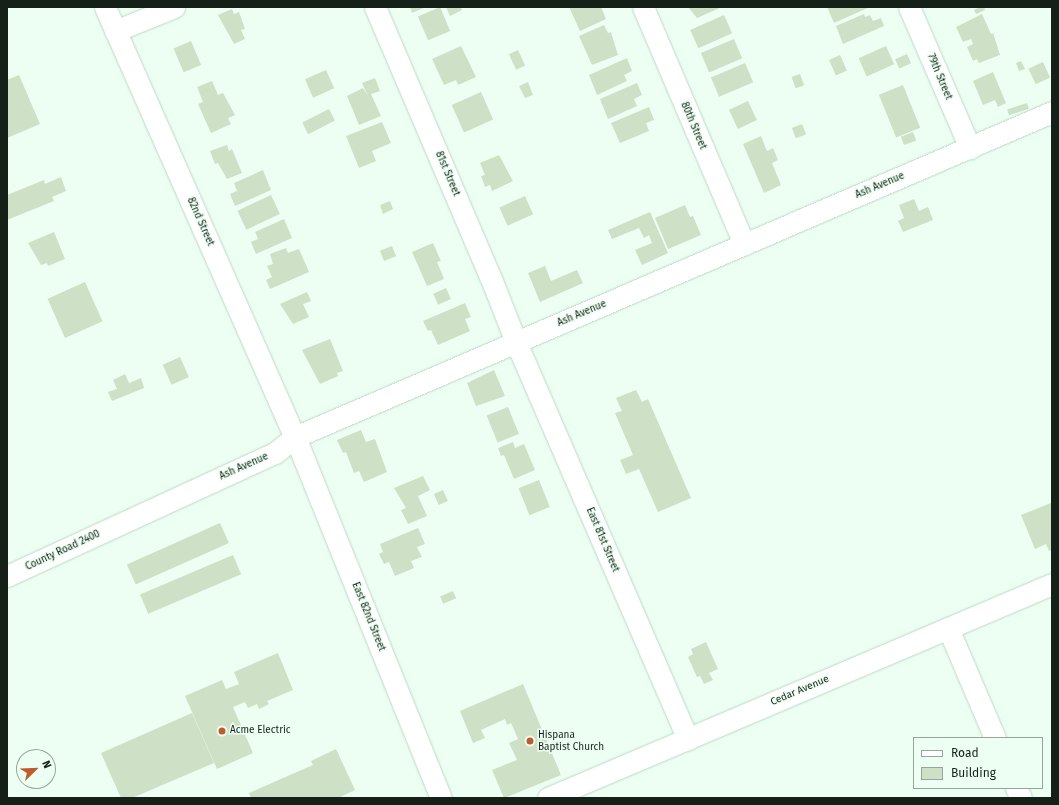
<!DOCTYPE html>
<html>
<head>
<meta charset="utf-8">
<style>
	body { margin:0 }
	#map { position:relative; width:1059px; height:805px; overflow:hidden; background:#edfff3; font-family:"Fira Sans",sans-serif }
	div>[style] { position:absolute }
	.building>* { inset:0; background:#cee0c5; transform-origin:0 0 }
	.roads { filter:drop-shadow(0 0 1px #bbd9c6) drop-shadow(0 0 1px #bbd9c6) }
	.minor>* { height:21px; margin:-10.5px; padding:0 10.5px; transform-origin:10.5px; border-radius:10.5px; background:#fff }
	.dots>* { width:11px; height:11px; translate:-50% -50%; box-sizing:border-box; border:2px solid #edfff3; border-radius:50% }
	span { translate:-50% -50%; white-space:nowrap; text-align:center; line-height:1.15; -webkit-text-stroke:3px #edfff3; paint-order:stroke }
	.street-label { font-size:10px; color:#152019 }
	.poi-label { font-size:10px; color:#152019 }
	.left { translate:0 -50%; text-align:left }
	.frame { position:absolute; inset:0; border:8px solid #152019; pointer-events:none }
	.legend { position:absolute; left:913px; top:737px; width:130px; height:52px; box-sizing:border-box; background:#edfff3; border:1px solid #97a69c; margin:0; padding:5px 7px; list-style:none; font-size:12px; color:#152019 }
	.legend li { display:flex; align-items:center; gap:8px; height:20px }
	.legend b { width:20px; border:1px solid #97a69c }
	.north { position:absolute; left:16px; top:749px; width:40px; height:40px; box-sizing:border-box; background:#edfff3; border:1px solid #97a69c; border-radius:50%; rotate:67deg; font-size:11px; font-weight:700; line-height:16px; text-align:center; color:#152019 }
	.north::after { content:''; display:block; margin:auto; width:14px; height:18px; background:#c15b2c; clip-path:polygon(50% 0,100% 100%,50% 72%,0 100%) }
</style>
</head>
<body>
<div id="map">
	<div class="building">
		<i style="clip-path:polygon(410px 7px,426px 7px,412px 13px)"></i>
		<i style="left:440px;top:7px;width:26px;height:24px;rotate:67deg"></i>
		<i style="clip-path:polygon(446px 7px,461px 7px,462px 10px,450px 16px)"></i>
		<i style="clip-path:polygon(569px 7px,601px 7px,606px 19px,580px 31px)"></i>
		<i style="clip-path:polygon(688px 7px,722px 7px,697px 18px)"></i>
		<i style="clip-path:polygon(827px 7px,870px 7px,834px 23px)"></i>
		<i style="clip-path:polygon(980px 7px,984px 7px,985px 10px,976px 14px,974px 10px)"></i>
		<i style="clip-path:polygon(232px 9px,234px 14px,239px 12px,245px 29px,241px 30px,245px 39px,234px 44px,218px 15px)"></i>
		<i style="clip-path:polygon(864px 14px,865px 17px,870px 15px,873px 21px,881px 18px,884px 26px,843px 44px,836px 26px)"></i>
		<i style="clip-path:polygon(982px 14px,991px 34px,993px 33px,1000px 55px,979px 63px,977px 59px,973px 61px,967px 47px,973px 44px,971px 39px,963px 42px,956px 27px)"></i>
		<i style="left:724px;top:15px;width:20px;height:37px;rotate:66deg"></i>
		<i style="clip-path:polygon(604px 25px,608px 33px,611px 32px,618px 55px,592px 65px,579px 36px)"></i>
		<i style="left:734px;top:39px;width:21px;height:36px;rotate:67deg"></i>
		<i style="left:191px;top:41px;width:26px;height:19px;rotate:67deg"></i>
		<i style="clip-path:polygon(461px 46px,476px 77px,458px 85px,456px 80px,444px 85px,432px 59px)"></i>
		<i style="left:886px;top:46px;width:20px;height:30px;rotate:66deg"></i>
		<i style="left:518px;top:50px;width:17px;height:10px;rotate:65deg"></i>
		<i style="left:907px;top:54px;width:10px;height:13px;rotate:66deg"></i>
		<i style="left:840px;top:55px;width:17px;height:12px;rotate:66deg"></i>
		<i style="clip-path:polygon(627px 58px,632px 71px,624px 75px,627px 81px,597px 95px,589px 75px)"></i>
		<i style="clip-path:polygon(1021px 61px,1025px 69px,1019px 71px,1016px 63px)"></i>
		<i style="left:1043px;top:62px;width:17px;height:16px;rotate:65deg"></i>
		<i style="left:745px;top:63px;width:21px;height:37px;rotate:67deg"></i>
		<i style="left:326px;top:70px;width:20px;height:23px;rotate:66deg"></i>
		<i style="clip-path:polygon(993px 72px,1006px 103px,998px 107px,995px 100px,983px 105px,973px 81px)"></i>
		<i style="left:800px;top:74px;width:12px;height:9px;rotate:70deg"></i>
		<i style="clip-path:polygon(19px 75px,40px 124px,7px 138px,7px 80px)"></i>
		<i style="clip-path:polygon(375px 78px,380px 91px,371px 94px,381px 116px,359px 125px,347px 96px,363px 88px,368px 96px,362px 83px)"></i>
		<i style="clip-path:polygon(212px 81px,218px 95px,223px 93px,235px 115px,228px 118px,231px 124px,211px 133px,198px 104px,203px 102px,197px 87px)"></i>
		<i style="clip-path:polygon(528px 82px,533px 95px,525px 98px,519px 86px)"></i>
		<i style="clip-path:polygon(637px 83px,642px 95px,634px 99px,637px 106px,608px 119px,600px 99px)"></i>
		<i style="left:903px;top:85px;width:46px;height:26px;rotate:68deg"></i>
		<i style="left:481px;top:92px;width:30px;height:32px;rotate:66deg"></i>
		<i style="left:748px;top:101px;width:21px;height:21px;rotate:65deg"></i>
		<i style="left:1027px;top:103px;width:6px;height:21px;rotate:72deg"></i>
		<i style="clip-path:polygon(649px 107px,654px 120px,646px 123px,649px 131px,620px 143px,611px 123px)"></i>
		<i style="left:329px;top:109px;width:13px;height:30px;rotate:63deg"></i>
		<i style="clip-path:polygon(382px 122px,391px 143px,372px 151px,376px 161px,359px 168px,346px 136px)"></i>
		<i style="left:802px;top:124px;width:11px;height:11px;rotate:68deg"></i>
		<i style="left:913px;top:132px;width:9px;height:13px;rotate:69deg"></i>
		<i style="clip-path:polygon(761px 136px,767px 151px,773px 148px,778px 160px,772px 163px,781px 185px,764px 193px,743px 144px)"></i>
		<i style="clip-path:polygon(227px 145px,229px 151px,232px 149px,242px 173px,227px 179px,218px 163px,215px 164px,210px 151px)"></i>
		<i style="clip-path:polygon(499px 155px,513px 181px,492px 191px,490px 185px,485px 187px,481px 176px,485px 175px,480px 163px)"></i>
		<i style="clip-path:polygon(263px 170px,271px 190px,235px 206px,230px 194px,237px 191px,234px 183px)"></i>
		<i style="clip-path:polygon(61px 177px,66px 191px,52px 197px,54px 201px,7px 220px,7px 195px,44px 180px,45px 184px)"></i>
		<i style="left:271px;top:195px;width:21px;height:37px;rotate:65deg"></i>
		<i style="left:525px;top:196px;width:20px;height:28px;rotate:66deg"></i>
		<i style="clip-path:polygon(914px 199px,919px 211px,928px 207px,933px 220px,903px 232px,898px 221px,904px 218px,899px 205px)"></i>
		<i style="clip-path:polygon(390px 201px,393px 209px,383px 214px,380px 205px)"></i>
		<i style="clip-path:polygon(685px 205px,690px 217px,693px 216px,701px 235px,668px 249px,655px 218px)"></i>
		<i style="clip-path:polygon(650px 212px,668px 253px,642px 265px,635px 250px,652px 243px,649px 235px,644px 238px,639px 228px,612px 239px,608px 230px)"></i>
		<i style="clip-path:polygon(284px 219px,292px 238px,256px 254px,251px 242px,258px 239px,255px 232px)"></i>
		<i style="clip-path:polygon(54px 232px,65px 259px,48px 266px,47px 263px,41px 265px,28px 243px)"></i>
		<i style="clip-path:polygon(433px 243px,441px 261px,437px 262px,444px 279px,427px 286px,412px 252px)"></i>
		<i style="left:392px;top:246px;width:11px;height:13px;rotate:68deg"></i>
		<i style="clip-path:polygon(286px 248px,288px 253px,299px 249px,309px 272px,270px 289px,266px 280px,272px 277px,267px 266px,273px 264px,270px 254px)"></i>
		<i style="clip-path:polygon(545px 266px,551px 281px,577px 270px,583px 283px,540px 302px,528px 273px)"></i>
		<i style="left:85px;top:282px;width:43px;height:41px;rotate:66deg"></i>
		<i style="left:446px;top:288px;width:12px;height:14px;rotate:66deg"></i>
		<i style="clip-path:polygon(307px 292px,311px 301px,303px 304px,309px 317px,293px 324px,280px 304px)"></i>
		<i style="clip-path:polygon(465px 303px,471px 317px,465px 319px,470px 331px,438px 345px,431px 330px,428px 331px,423px 321px)"></i>
		<i style="clip-path:polygon(330px 339px,343px 371px,337px 373px,338px 376px,320px 384px,302px 350px)"></i>
		<i style="left:180px;top:357px;width:22px;height:19px;rotate:66deg"></i>
		<i style="clip-path:polygon(494px 370px,505px 396px,476px 406px,467px 383px)"></i>
		<i style="clip-path:polygon(125px 374px,129px 383px,141px 378px,144px 388px,112px 401px,108px 392px,117px 389px,113px 380px)"></i>
		<i style="clip-path:polygon(636px 390px,642px 402px,648px 399px,691px 498px,658px 512px,639px 469px,626px 474px,620px 460px,633px 455px,615px 413px,622px 411px,616px 398px)"></i>
		<i style="left:508px;top:407px;width:29px;height:23px;rotate:68deg"></i>
		<i style="clip-path:polygon(361px 430px,366px 442px,375px 439px,387px 472px,364px 482px,359px 471px,354px 473px,346px 452px,343px 453px,337px 440px)"></i>
		<i style="clip-path:polygon(513px 442px,515px 448px,524px 444px,535px 470px,514px 479px,504px 455px,501px 456px,498px 448px)"></i>
		<i style="clip-path:polygon(423px 476px,430px 490px,418px 496px,427px 516px,408px 524px,401px 510px,406px 508px,394px 488px)"></i>
		<i style="left:539px;top:480px;width:29px;height:22px;rotate:68deg"></i>
		<i style="left:443px;top:490px;width:12px;height:10px;rotate:66deg"></i>
		<i style="clip-path:polygon(1051px 503px,1052px 550px,1049px 551px,1046px 544px,1035px 549px,1021px 515px)"></i>
		<i style="left:220px;top:523px;width:22px;height:102px;rotate:66deg"></i>
		<i style="clip-path:polygon(418px 528px,425px 544px,417px 547px,422px 557px,411px 561px,414px 568px,395px 576px,389px 562px,384px 564px,379px 554px,383px 552px,380px 544px)"></i>
		<i style="left:233px;top:555px;width:21px;height:101px;rotate:67deg"></i>
		<i style="left:453px;top:591px;width:8px;height:14px;rotate:67deg"></i>
		<i style="clip-path:polygon(706px 642px,718px 669px,709px 673px,713px 680px,704px 684px,700px 676px,697px 677px,688px 657px,693px 654px,691px 649px)"></i>
		<i style="clip-path:polygon(278px 653px,293px 690px,267px 701px,269px 704px,259px 709px,257px 704px,248px 708px,245px 702px,233px 707px,253px 753px,217px 769px,185px 696px,222px 680px,226px 689px,239px 684px,234px 672px)"></i>
		<i style="clip-path:polygon(523px 684px,561px 775px,504px 798px,492px 770px,517px 760px,509px 743px,518px 739px,511px 723px,507px 725px,505px 719px,481px 730px,485px 738px,473px 743px,460px 711px)"></i>
		<i style="clip-path:polygon(192px 713px,214px 763px,132px 798px,121px 798px,101px 753px)"></i>
		<i style="clip-path:polygon(336px 749px,355px 790px,338px 798px,251px 798px,249px 793px,313px 765px,311px 761px)"></i>
	</div>
	<div class="roads">
		<div class="minor">
			<i style="left:105px;top:7px;width:470px;rotate:66.2deg"></i>
			<i style="left:295px;top:437px;width:389px;rotate:68deg"></i>
			<i style="left:375px;top:7px;width:293px;rotate:66.9deg"></i>
			<i style="left:490px;top:276px;width:71px;rotate:68.5deg"></i>
			<i style="left:516px;top:342px;width:433px;rotate:66.6deg"></i>
			<i style="left:643px;top:7px;width:258px;rotate:66.9deg"></i>
			<i style="left:909px;top:7px;width:154px;rotate:66.6deg"></i>
			<i style="left:115px;top:31px;width:64px;rotate:-22.1deg"></i>
			<i style="left:7px;top:576px;width:295px;rotate:-24.7deg"></i>
			<i style="left:275px;top:453px;width:26px;rotate:-39deg"></i>
			<i style="left:295px;top:437px;width:824px;rotate:-23.24deg"></i>
			<i style="left:948px;top:628px;width:120px;rotate:66.9deg"></i>
			<i style="left:1016px;top:788px;width:11px;rotate:63deg"></i>
			<i style="left:548px;top:798px;width:548px;rotate:-23.01deg"></i>
		</div>
	</div>
	<div class="dots">
		<i style="left:222px;top:731px;background:#c15b2c"></i>
		<i style="left:530px;top:741px;background:#c15b2c"></i>
	</div>
	<div class="street-label">
		<span style="left:939px;top:77px;rotate:67deg">79th Street</span>
		<span style="left:693px;top:126px;rotate:67deg">80th Street</span>
		<span style="left:447px;top:174px;rotate:67deg">81st Street</span>
		<span style="left:880px;top:186px;rotate:-23deg">Ash Avenue</span>
		<span style="left:200px;top:222px;rotate:66deg">82nd Street</span>
		<span style="left:582px;top:314px;rotate:-23deg">Ash Avenue</span>
		<span style="left:244px;top:467px;rotate:-24deg">Ash Avenue</span>
		<span style="left:602px;top:540px;rotate:67deg">East 81st Street</span>
		<span style="left:63px;top:551px;rotate:-25deg">County Road 2400</span>
		<span style="left:368px;top:617px;rotate:68deg">East 82nd Street</span>
		<span style="left:800px;top:691px;rotate:-23deg">Cedar Avenue</span>
	</div>
	<div class="poi-label">
		<span class="left" style="left:230px;top:731px">Acme Electric</span>
		<span class="left" style="left:538px;top:741px">Hispana<br>Baptist Church</span>
	</div>
	<div class="frame"></div>
	<ul class="legend">
	<li><b style="height:5px;background:#fff"></b>Road</li>
	<li><b style="height:11px;background:#cee0c5"></b>Building</li>
	</ul>
	<div class="north">N</div>
</div>
</body>
</html>
